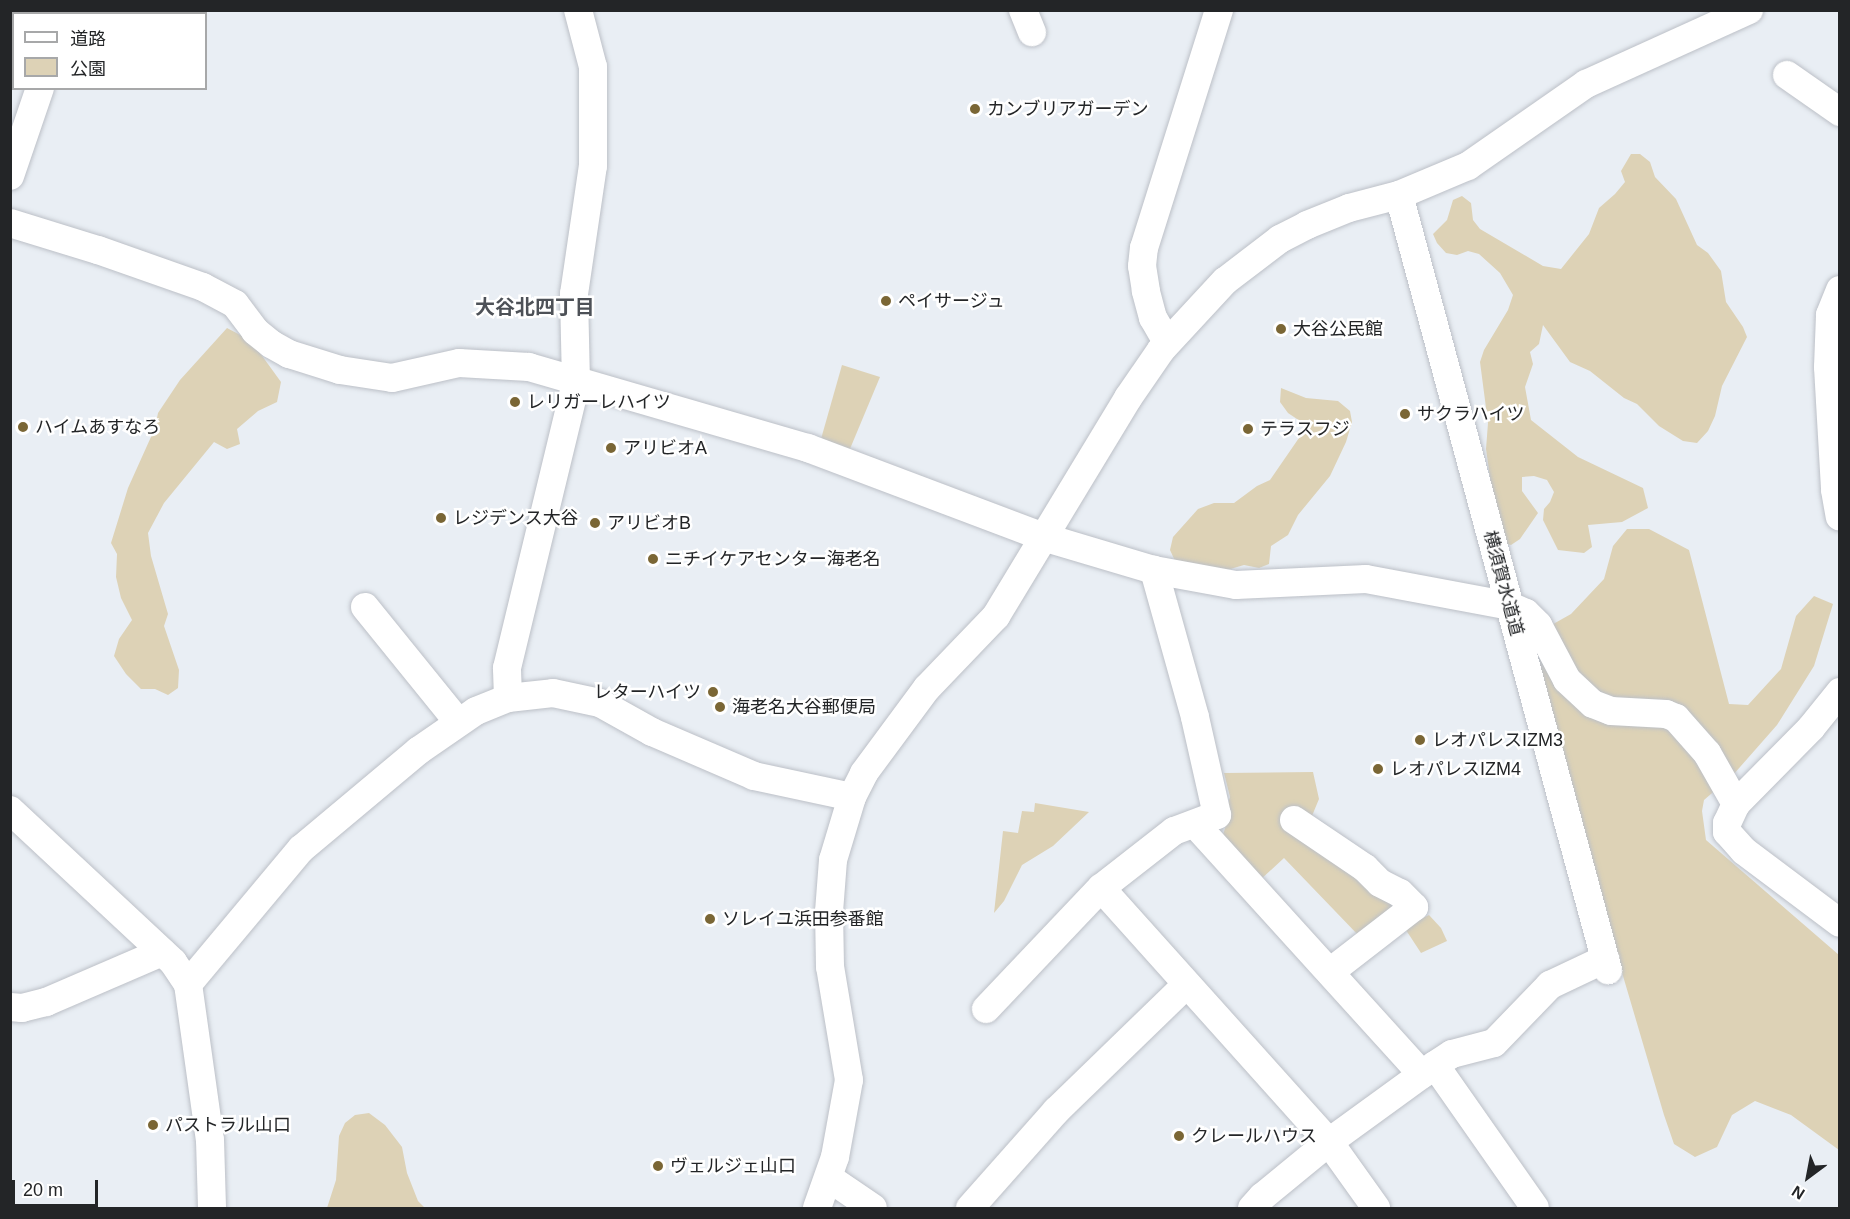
<!DOCTYPE html>
<html>
<head>
<meta charset="utf-8">
<style>
	body { margin:0 }
	#map { position:relative; width:1850px; height:1219px; overflow:hidden; background:#e9eef4; font-family:Arial,"Noto Sans JP",sans-serif }
	div>[style] { position:absolute }
	.green>* { inset:0; background:#ddd2b6 }
	.roads { filter:drop-shadow(0 0 2px #bcc0c7) drop-shadow(0 0 2px #bcc0c7) }
	.minor>* { height:28px; margin:-14px; padding:0 14px; transform-origin:14px; border-radius:14px; background:#fff }
	.dots>* { width:16px; height:16px; translate:-50% -50%; box-sizing:border-box; border:3px solid #fff; border-radius:50% }
	span { translate:-50% -50%; white-space:nowrap; text-align:center; line-height:1.15; -webkit-text-stroke:5px #fff; paint-order:stroke }
	.poi-label { font-size:18px; color:#232527 }
	.left { translate:0 -50%; text-align:left }
	.right { translate:-100% -50%; text-align:right }
	.street-label { font-size:18px; color:#232527 }
	.neighbourhood-label { font-size:20px; color:#4d5157; font-weight:700 }
	.frame { position:absolute; inset:0; border:12px solid #232527; pointer-events:none }
	.legend { position:absolute; left:12px; top:12px; width:195px; height:78px; box-sizing:border-box; background:#fff; border:2px solid #a7a8a9; margin:0; padding:8px 10px; list-style:none; font-size:18px; color:#232527 }
	.legend li { display:flex; align-items:center; gap:12px; height:30px }
	.legend b { width:30px; border:2px solid #a7a8a9 }
	.north { position:absolute; left:1778px; top:1147px; width:60px; height:60px; -webkit-text-stroke:4px #fff; paint-order:stroke; rotate:212deg; font-size:16px; font-weight:700; line-height:24px; text-align:center; color:#232527 }
	.north::after { content:''; display:block; margin:auto; width:21px; height:27px; background:#232527; clip-path:polygon(50% 0,100% 100%,50% 72%,0 100%) }
	.scale { position:absolute; left:12px; top:1180px; width:86px; height:27px; box-sizing:border-box; border:3px solid #232527; border-top:0; padding-left:8px; font-size:18px; line-height:21px; white-space:nowrap; color:#232527; -webkit-text-stroke:4px #fff; paint-order:stroke }
</style>
</head>
<body>
<div id="map">
	<div class="green">
		<i style="clip-path:polygon(1631px 154px,1640px 154px,1650px 162px,1655px 177px,1676px 199px,1697px 245px,1708px 253px,1721px 271px,1726px 302px,1743px 327px,1747px 337px,1722px 386px,1715px 416px,1708px 431px,1697px 443px,1683px 441px,1659px 426px,1637px 404px,1624px 398px,1590px 371px,1570px 362px,1543px 325px,1539px 344px,1530px 352px,1533px 364px,1525px 387px,1531px 420px,1578px 457px,1643px 488px,1648px 508px,1622px 522px,1588px 525px,1592px 547px,1584px 553px,1558px 550px,1543px 520px,1544px 509px,1550px 502px,1554px 492px,1547px 480px,1534px 476px,1522px 477px,1522px 491px,1538px 513px,1520px 539px,1511px 545px,1499px 542px,1486px 449px,1488px 423px,1480px 362px,1484px 350px,1508px 310px,1513px 295px,1500px 273px,1479px 254px,1468px 251px,1457px 255px,1446px 253px,1437px 243px,1433px 234px,1447px 220px,1453px 200px,1462px 196px,1471px 203px,1473px 220px,1480px 229px,1543px 266px,1561px 269px,1589px 234px,1599px 208px,1615px 194px,1625px 182px,1621px 171px)"></i>
		<i style="clip-path:polygon(227px 328px,244px 337px,260px 353px,281px 382px,277px 402px,258px 411px,237px 429px,240px 444px,227px 449px,214px 442px,164px 503px,148px 533px,151px 556px,168px 614px,164px 626px,179px 670px,178px 688px,168px 695px,155px 689px,141px 689px,126px 674px,114px 656px,119px 639px,132px 620px,121px 598px,116px 577px,117px 554px,111px 543px,128px 488px,155px 428px,158px 413px,180px 380px)"></i>
		<i style="clip-path:polygon(842px 365px,880px 377px,847px 456px,819px 446px)"></i>
		<i style="clip-path:polygon(1281px 388px,1306px 398px,1338px 401px,1350px 411px,1352px 422px,1346px 442px,1330px 476px,1298px 515px,1288px 535px,1271px 546px,1269px 564px,1259px 568px,1244px 565px,1227px 570px,1177px 565px,1170px 550px,1173px 537px,1198px 509px,1214px 503px,1234px 503px,1257px 486px,1270px 480px,1301px 435px,1306px 425px,1288px 413px,1280px 402px)"></i>
		<i style="clip-path:polygon(1627px 529px,1649px 529px,1689px 550px,1729px 704px,1748px 705px,1781px 669px,1796px 616px,1814px 596px,1833px 604px,1814px 666px,1777px 725px,1733px 775px,1704px 800px,1702px 811px,1706px 840px,1839px 955px,1839px 1150px,1791px 1115px,1755px 1101px,1732px 1115px,1717px 1147px,1695px 1157px,1674px 1144px,1664px 1115px,1526px 647px,1555px 623px,1571px 614px,1604px 579px,1613px 546px)"></i>
		<i style="clip-path:polygon(1313px 772px,1319px 799px,1309px 823px,1389px 898px,1394px 911px,1360px 937px,1284px 858px,1259px 881px,1221px 841px,1227px 822px,1226px 811px,1230px 797px,1224px 773px)"></i>
		<i style="clip-path:polygon(1035px 803px,1089px 812px,1053px 846px,1022px 865px,1004px 901px,994px 913px,1003px 831px,1018px 833px,1022px 811px,1034px 812px)"></i>
		<i style="clip-path:polygon(1429px 915px,1441px 928px,1447px 941px,1421px 953px,1404px 927px)"></i>
		<i style="clip-path:polygon(369px 1113px,385px 1125px,402px 1147px,407px 1173px,418px 1201px,425px 1208px,327px 1208px,336px 1180px,339px 1136px,345px 1123px,355px 1115px)"></i>
	</div>
	<div class="roads">
		<div class="minor">
			<i style="left:1023px;top:10px;width:24px;rotate:68deg"></i>
			<i style="left:66px;top:14px;width:4px;rotate:-76deg"></i>
			<i style="left:1787px;top:75px;width:65px;rotate:34.9deg"></i>
			<i style="left:10px;top:176px;width:93px;rotate:-71.2deg"></i>
			<i style="left:1399px;top:195px;width:803px;rotate:74.91deg"></i>
			<i style="left:10px;top:223px;width:92px;rotate:17.1deg"></i>
			<i style="left:98px;top:250px;width:111px;rotate:19.4deg"></i>
			<i style="left:203px;top:287px;width:36px;rotate:28deg"></i>
			<i style="left:235px;top:304px;width:34px;rotate:53deg"></i>
			<i style="left:255px;top:331px;width:21px;rotate:39deg"></i>
			<i style="left:271px;top:344px;width:21px;rotate:29deg"></i>
			<i style="left:289px;top:354px;width:53px;rotate:17.4deg"></i>
			<i style="left:340px;top:370px;width:53px;rotate:8.7deg"></i>
			<i style="left:392px;top:378px;width:69px;rotate:-12.6deg"></i>
			<i style="left:459px;top:363px;width:70px;rotate:3.3deg"></i>
			<i style="left:529px;top:367px;width:291px;rotate:16.2deg"></i>
			<i style="left:808px;top:448px;width:251px;rotate:20.7deg"></i>
			<i style="left:1043px;top:537px;width:116px;rotate:16.6deg"></i>
			<i style="left:1154px;top:570px;width:83px;rotate:10.4deg"></i>
			<i style="left:1236px;top:585px;width:130px;rotate:-2.6deg"></i>
			<i style="left:1366px;top:579px;width:147px;rotate:10.6deg"></i>
			<i style="left:1510px;top:606px;width:17px;rotate:24deg"></i>
			<i style="left:1526px;top:613px;width:17px;rotate:45deg"></i>
			<i style="left:1538px;top:625px;width:62px;rotate:62.2deg"></i>
			<i style="left:1567px;top:680px;width:35px;rotate:43deg"></i>
			<i style="left:1593px;top:704px;width:19px;rotate:21deg"></i>
			<i style="left:1611px;top:711px;width:55px;rotate:3.1deg"></i>
			<i style="left:1666px;top:714px;width:11px;rotate:22deg"></i>
			<i style="left:1676px;top:718px;width:47px;rotate:48.5deg"></i>
			<i style="left:1707px;top:753px;width:59px;rotate:60.4deg"></i>
			<i style="left:1840px;top:290px;width:27px;rotate:112deg"></i>
			<i style="left:1830px;top:315px;width:52px;rotate:92.2deg"></i>
			<i style="left:1828px;top:367px;width:123px;rotate:86.7deg"></i>
			<i style="left:1835px;top:490px;width:27px;rotate:80deg"></i>
			<i style="left:1167px;top:342px;width:28px;rotate:-120deg"></i>
			<i style="left:1153px;top:318px;width:28px;rotate:-105deg"></i>
			<i style="left:1146px;top:291px;width:25px;rotate:-99deg"></i>
			<i style="left:1142px;top:266px;width:18px;rotate:-84deg"></i>
			<i style="left:1144px;top:248px;width:250px;rotate:-72.5deg"></i>
			<i style="left:365px;top:607px;width:148px;rotate:51deg"></i>
			<i style="left:1840px;top:692px;width:46px;rotate:128.9deg"></i>
			<i style="left:1811px;top:728px;width:107px;rotate:134.6deg"></i>
			<i style="left:1736px;top:804px;width:21px;rotate:115deg"></i>
			<i style="left:1727px;top:823px;width:9px;rotate:90deg"></i>
			<i style="left:1727px;top:832px;width:25px;rotate:48deg"></i>
			<i style="left:1744px;top:851px;width:120px;rotate:36.9deg"></i>
			<i style="left:508px;top:698px;width:30px;rotate:-92deg"></i>
			<i style="left:507px;top:668px;width:293px;rotate:-76.4deg"></i>
			<i style="left:576px;top:383px;width:89px;rotate:-91.3deg"></i>
			<i style="left:574px;top:294px;width:129px;rotate:-81.6deg"></i>
			<i style="left:593px;top:166px;width:99px;rotate:-90deg"></i>
			<i style="left:593px;top:67px;width:59px;rotate:-104.7deg"></i>
			<i style="left:10px;top:810px;width:223px;rotate:43deg"></i>
			<i style="left:173px;top:962px;width:27px;rotate:56deg"></i>
			<i style="left:188px;top:984px;width:158px;rotate:82deg"></i>
			<i style="left:210px;top:1140px;width:68px;rotate:88.3deg"></i>
			<i style="left:1294px;top:820px;width:86px;rotate:34.1deg"></i>
			<i style="left:1365px;top:868px;width:21px;rotate:45deg"></i>
			<i style="left:1380px;top:883px;width:22px;rotate:27deg"></i>
			<i style="left:1400px;top:893px;width:20px;rotate:45deg"></i>
			<i style="left:1414px;top:907px;width:106px;rotate:142.3deg"></i>
			<i style="left:1195px;top:824px;width:338px;rotate:47.8deg"></i>
			<i style="left:1101px;top:888px;width:341px;rotate:48.1deg"></i>
			<i style="left:1329px;top:1142px;width:81px;rotate:54.5deg"></i>
			<i style="left:188px;top:984px;width:176px;rotate:-50.1deg"></i>
			<i style="left:301px;top:849px;width:153px;rotate:-39.9deg"></i>
			<i style="left:418px;top:751px;width:70px;rotate:-34.6deg"></i>
			<i style="left:476px;top:711px;width:35px;rotate:-22deg"></i>
			<i style="left:508px;top:698px;width:45px;rotate:-6.3deg"></i>
			<i style="left:553px;top:693px;width:48px;rotate:12deg"></i>
			<i style="left:600px;top:703px;width:60px;rotate:29.1deg"></i>
			<i style="left:652px;top:732px;width:111px;rotate:23.3deg"></i>
			<i style="left:754px;top:776px;width:100px;rotate:12.1deg"></i>
			<i style="left:10px;top:1007px;width:12px;rotate:5deg"></i>
			<i style="left:22px;top:1008px;width:25px;rotate:-14deg"></i>
			<i style="left:46px;top:1002px;width:126px;rotate:-23.3deg"></i>
			<i style="left:986px;top:1009px;width:167px;rotate:-46.5deg"></i>
			<i style="left:1101px;top:888px;width:93px;rotate:-38deg"></i>
			<i style="left:1174px;top:831px;width:46px;rotate:-20.4deg"></i>
			<i style="left:1217px;top:815px;width:100px;rotate:-102.7deg"></i>
			<i style="left:1195px;top:717px;width:153px;rotate:-105.6deg"></i>
			<i style="left:1435px;top:1065px;width:174px;rotate:55deg"></i>
			<i style="left:829px;top:1178px;width:53px;rotate:34.3deg"></i>
			<i style="left:817px;top:1208px;width:54px;rotate:-70.6deg"></i>
			<i style="left:835px;top:1157px;width:78px;rotate:-79.7deg"></i>
			<i style="left:849px;top:1080px;width:115px;rotate:-99.5deg"></i>
			<i style="left:830px;top:967px;width:55px;rotate:-91deg"></i>
			<i style="left:829px;top:912px;width:52px;rotate:-85.6deg"></i>
			<i style="left:833px;top:860px;width:66px;rotate:-73.2deg"></i>
			<i style="left:852px;top:797px;width:27px;rotate:-63deg"></i>
			<i style="left:864px;top:773px;width:106px;rotate:-53.5deg"></i>
			<i style="left:927px;top:688px;width:100px;rotate:-46.2deg"></i>
			<i style="left:996px;top:616px;width:255px;rotate:-58.8deg"></i>
			<i style="left:1128px;top:398px;width:58px;rotate:-55.5deg"></i>
			<i style="left:1161px;top:350px;width:94px;rotate:-47.2deg"></i>
			<i style="left:1225px;top:281px;width:69px;rotate:-37.4deg"></i>
			<i style="left:1280px;top:239px;width:30px;rotate:-27deg"></i>
			<i style="left:1307px;top:225px;width:45px;rotate:-22deg"></i>
			<i style="left:1349px;top:208px;width:52px;rotate:-14.6deg"></i>
			<i style="left:1399px;top:195px;width:75px;rotate:-22.8deg"></i>
			<i style="left:1468px;top:166px;width:144px;rotate:-34.8deg"></i>
			<i style="left:1586px;top:84px;width:179px;rotate:-24.4deg"></i>
			<i style="left:970px;top:1208px;width:130px;rotate:-48.4deg"></i>
			<i style="left:1056px;top:1111px;width:181px;rotate:-44.1deg"></i>
			<i style="left:1252px;top:1208px;width:15px;rotate:-48deg"></i>
			<i style="left:1262px;top:1197px;width:87px;rotate:-39.4deg"></i>
			<i style="left:1329px;top:1142px;width:131px;rotate:-36deg"></i>
			<i style="left:1435px;top:1065px;width:20px;rotate:-33deg"></i>
			<i style="left:1452px;top:1054px;width:43px;rotate:-14.7deg"></i>
			<i style="left:1494px;top:1043px;width:81px;rotate:-46deg"></i>
			<i style="left:1550px;top:985px;width:61px;rotate:-25.3deg"></i>
		</div>
	</div>
	<div class="dots">
		<i style="left:975px;top:109px;background:#7a6635"></i>
		<i style="left:886px;top:301px;background:#7a6635"></i>
		<i style="left:1281px;top:329px;background:#7a6635"></i>
		<i style="left:515px;top:402px;background:#7a6635"></i>
		<i style="left:1405px;top:414px;background:#7a6635"></i>
		<i style="left:23px;top:427px;background:#7a6635"></i>
		<i style="left:1248px;top:429px;background:#7a6635"></i>
		<i style="left:611px;top:448px;background:#7a6635"></i>
		<i style="left:441px;top:518px;background:#7a6635"></i>
		<i style="left:595px;top:523px;background:#7a6635"></i>
		<i style="left:653px;top:559px;background:#7a6635"></i>
		<i style="left:713px;top:692px;background:#7a6635"></i>
		<i style="left:720px;top:707px;background:#7a6635"></i>
		<i style="left:1420px;top:740px;background:#7a6635"></i>
		<i style="left:1378px;top:769px;background:#7a6635"></i>
		<i style="left:710px;top:919px;background:#7a6635"></i>
		<i style="left:153px;top:1125px;background:#7a6635"></i>
		<i style="left:1179px;top:1136px;background:#7a6635"></i>
		<i style="left:658px;top:1166px;background:#7a6635"></i>
	</div>
	<div class="poi-label">
		<span class="left" style="left:987px;top:109px">カンブリアガーデン</span>
		<span class="left" style="left:898px;top:301px">ペイサージュ</span>
		<span class="left" style="left:1293px;top:329px">大谷公民館</span>
		<span class="left" style="left:527px;top:402px">レリガーレハイツ</span>
		<span class="left" style="left:1417px;top:414px">サクラハイツ</span>
		<span class="left" style="left:35px;top:427px">ハイムあすなろ</span>
		<span class="left" style="left:1260px;top:429px">テラスフジ</span>
		<span class="left" style="left:623px;top:448px">アリビオA</span>
		<span class="left" style="left:453px;top:518px">レジデンス大谷</span>
		<span class="left" style="left:607px;top:523px">アリビオB</span>
		<span class="left" style="left:665px;top:559px">ニチイケアセンター海老名</span>
		<span class="right" style="left:701px;top:692px">レターハイツ</span>
		<span class="left" style="left:732px;top:707px">海老名大谷郵便局</span>
		<span class="left" style="left:1432px;top:740px">レオパレスIZM3</span>
		<span class="left" style="left:1390px;top:769px">レオパレスIZM4</span>
		<span class="left" style="left:722px;top:919px">ソレイユ浜田参番館</span>
		<span class="left" style="left:165px;top:1125px">パストラル山口</span>
		<span class="left" style="left:1191px;top:1136px">クレールハウス</span>
		<span class="left" style="left:670px;top:1166px">ヴェルジェ山口</span>
	</div>
	<div class="street-label">
		<span style="left:1503px;top:583px;rotate:75deg">横須賀水道道</span>
	</div>
	<div class="neighbourhood-label">
		<span style="left:535px;top:307px">大谷北四丁目</span>
	</div>
	<div class="frame"></div>
	<ul class="legend">
	<li><b style="height:8px;background:#fff"></b>道路</li>
	<li><b style="height:16px;background:#ddd2b6"></b>公園</li>
	</ul>
	<div class="north">N</div>
	<div class="scale">20 m</div>
</div>
</body>
</html>
